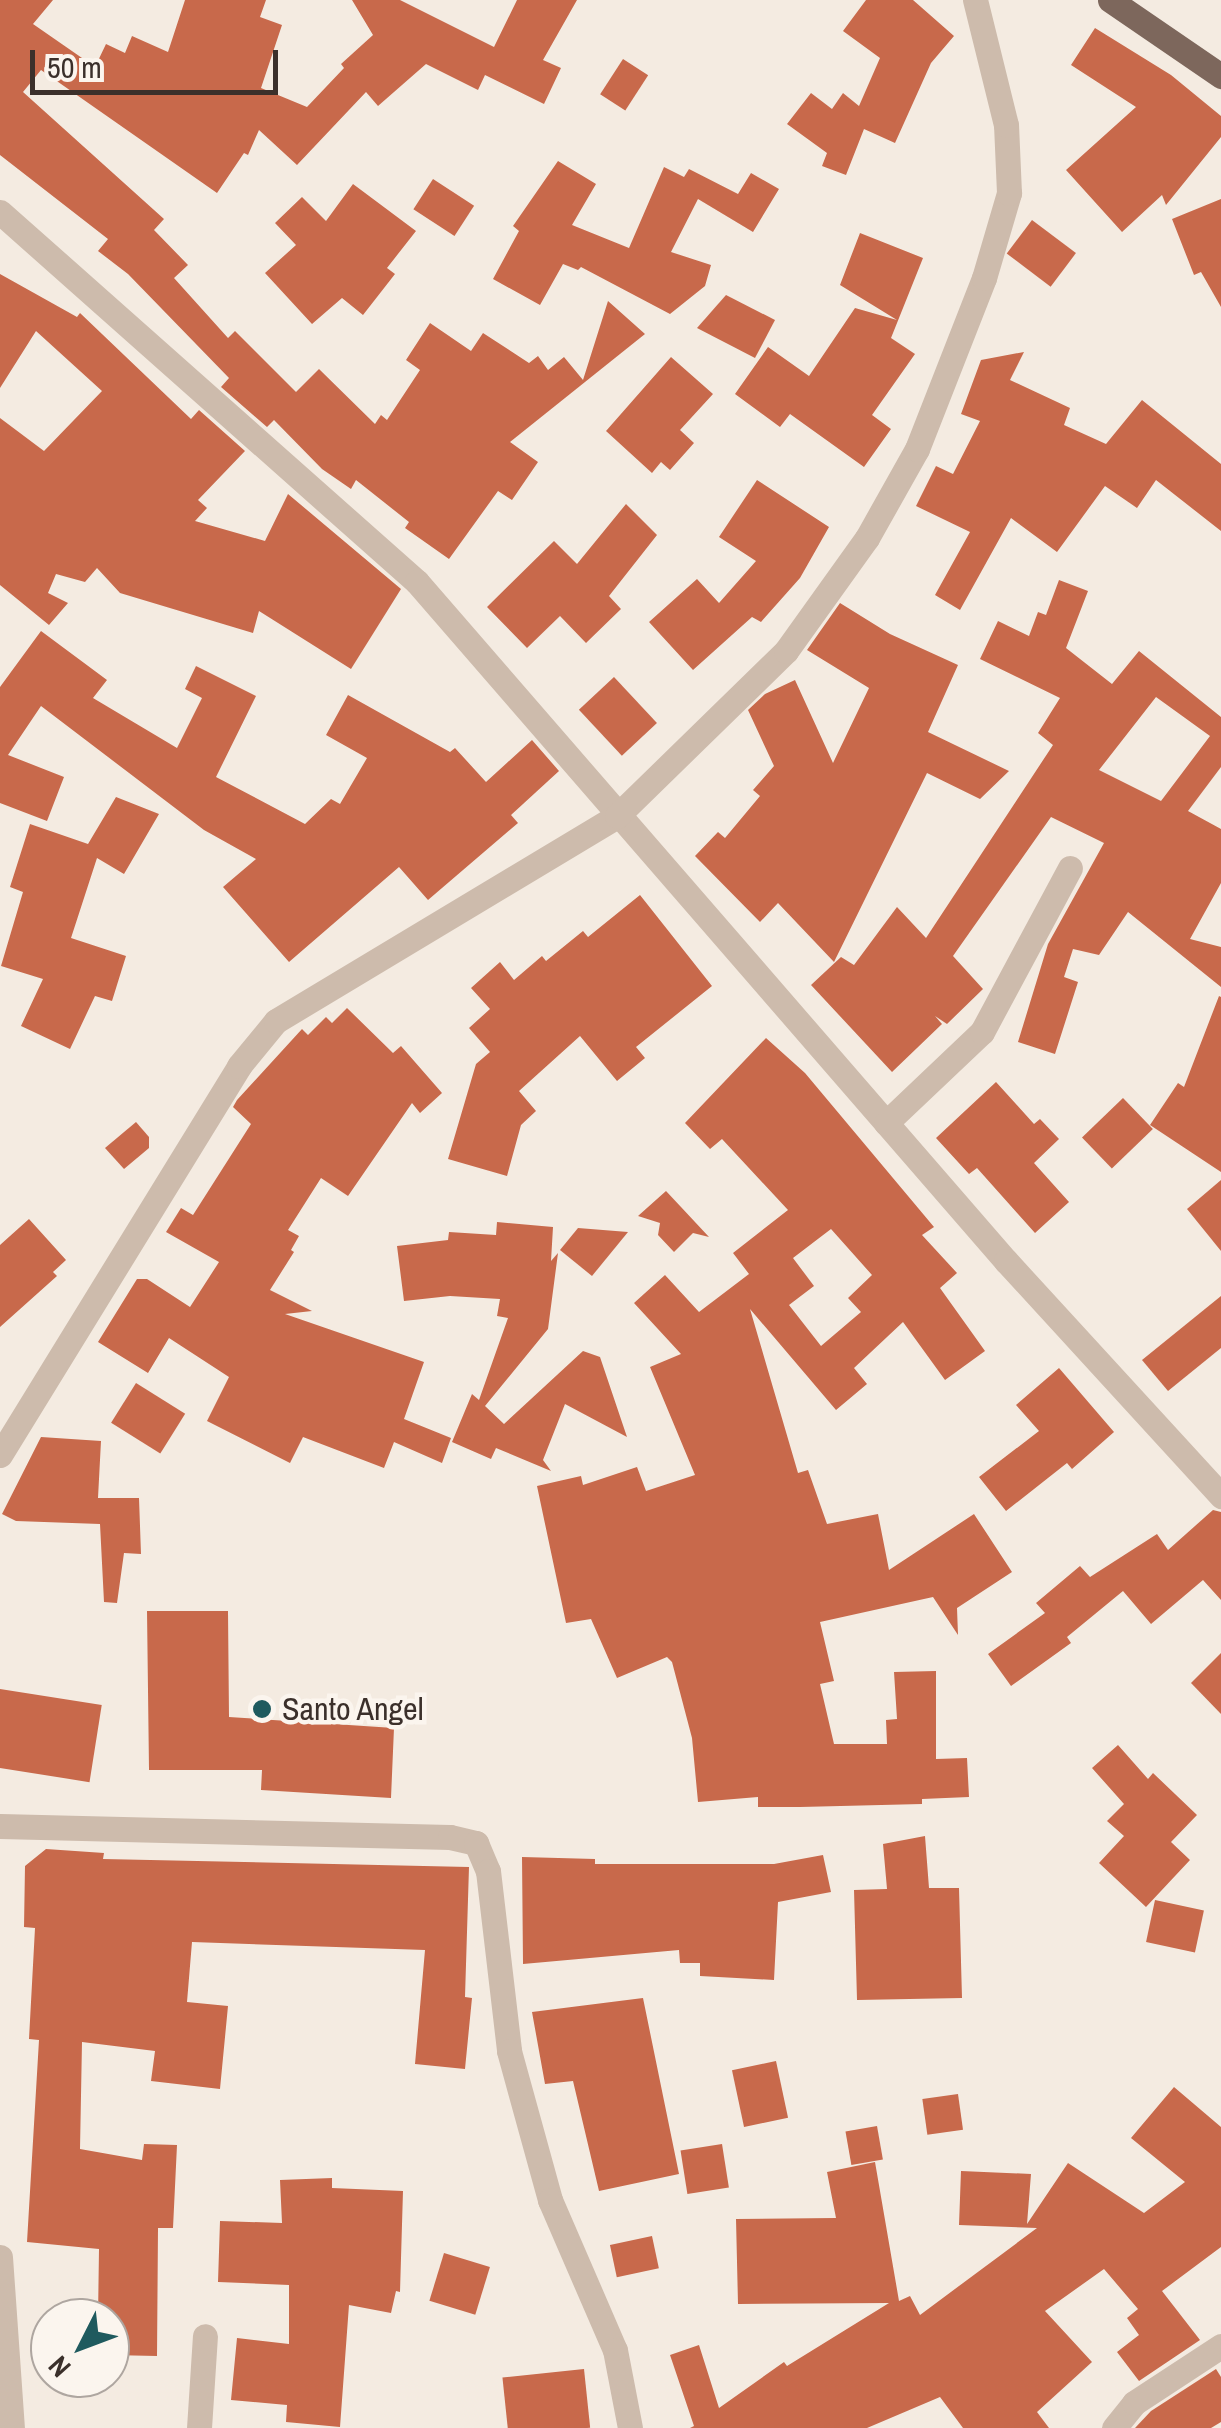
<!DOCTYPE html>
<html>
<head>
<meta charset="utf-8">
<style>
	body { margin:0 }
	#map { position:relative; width:1221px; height:2428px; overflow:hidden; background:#f4ebe1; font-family:"Archivo Narrow",sans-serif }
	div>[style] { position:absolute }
	.building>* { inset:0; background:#c8694b; transform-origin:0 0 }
	.minor>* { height:25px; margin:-12.5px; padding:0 12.5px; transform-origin:12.5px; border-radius:12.5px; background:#cdbbac }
	.major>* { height:25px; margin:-12.5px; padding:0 12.5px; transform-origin:12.5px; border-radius:12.5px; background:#7d675c }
	.dots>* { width:28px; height:28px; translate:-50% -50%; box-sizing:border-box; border:5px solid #fbf5ee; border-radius:50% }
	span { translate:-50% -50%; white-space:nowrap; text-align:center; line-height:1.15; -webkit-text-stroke:9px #fbf5ee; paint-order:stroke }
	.poi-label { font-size:32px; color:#3b302b }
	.left { translate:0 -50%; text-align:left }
	.north { position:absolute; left:30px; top:2298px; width:100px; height:100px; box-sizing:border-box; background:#fbf5ee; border:2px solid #aea6a0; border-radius:50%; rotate:228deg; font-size:28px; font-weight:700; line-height:40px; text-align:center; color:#3b302b }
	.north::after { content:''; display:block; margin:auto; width:35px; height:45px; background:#1f5a5e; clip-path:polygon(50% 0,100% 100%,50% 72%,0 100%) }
	.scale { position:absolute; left:30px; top:50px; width:248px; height:45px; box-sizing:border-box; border:5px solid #3b302b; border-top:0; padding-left:12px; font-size:30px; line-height:35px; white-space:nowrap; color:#3b302b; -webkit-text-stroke:8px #fbf5ee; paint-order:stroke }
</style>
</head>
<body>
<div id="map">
	<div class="building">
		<i style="clip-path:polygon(0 0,53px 0,33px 24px,95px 67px,106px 44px,125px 53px,132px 36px,168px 52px,185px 0,266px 0,260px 17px,282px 25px,261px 88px,307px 107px,344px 68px,341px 64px,373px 35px,352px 0,400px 0,494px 47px,517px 0,577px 0,543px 60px,561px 68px,544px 104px,485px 75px,478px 90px,426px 64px,378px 106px,366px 92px,297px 165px,259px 130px,248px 155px,244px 153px,217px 193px,41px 70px,23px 92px,164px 219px,154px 230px,188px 265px,174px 278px,228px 338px,235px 331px,296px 392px,319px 369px,375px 424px,381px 415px,387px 420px,420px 370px,406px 360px,430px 323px,471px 351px,483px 333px,529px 363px,538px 356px,548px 370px,564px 357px,583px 380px,608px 301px,645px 334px,510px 442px,538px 462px,512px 500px,498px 491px,449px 559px,405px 528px,409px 522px,356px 480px,351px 489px,322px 469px,274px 420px,267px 427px,221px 387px,229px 378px,128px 274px,98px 251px,108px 239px,0 155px)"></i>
		<i style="clip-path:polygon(866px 0,913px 0,954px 36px,931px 63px,895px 143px,864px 129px,846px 175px,822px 166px,827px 153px,787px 124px,811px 93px,832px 109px,843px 93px,859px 106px,880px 58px,843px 31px)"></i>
		<i style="clip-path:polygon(1095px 28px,1171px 75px,1221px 116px,1221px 137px,1166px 205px,1162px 195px,1122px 232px,1066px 170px,1136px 107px,1071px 65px)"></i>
		<i style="left:623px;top:59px;width:30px;height:42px;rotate:33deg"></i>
		<i style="clip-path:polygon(558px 161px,596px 184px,572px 225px,629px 248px,664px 167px,684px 177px,689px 169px,738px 194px,751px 173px,779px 189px,753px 232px,698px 199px,671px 252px,711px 265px,705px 286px,670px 314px,581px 267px,578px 270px,563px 264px,540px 305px,493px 279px,519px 231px,513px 226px)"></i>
		<i style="left:433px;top:179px;width:49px;height:36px;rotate:33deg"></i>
		<i style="clip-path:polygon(353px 184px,416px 231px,387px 268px,395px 274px,363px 315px,342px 298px,312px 324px,265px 273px,296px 245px,275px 223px,302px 197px,326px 221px)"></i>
		<i style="clip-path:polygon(1221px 199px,1221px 307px,1201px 272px,1194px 275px,1172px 219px)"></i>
		<i style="left:1032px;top:220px;width:55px;height:42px;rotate:37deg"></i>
		<i style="clip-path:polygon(860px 233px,923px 258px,891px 338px,915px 354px,872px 415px,891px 429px,864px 467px,790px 414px,780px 427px,735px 394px,768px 347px,809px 376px,855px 308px,897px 320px,840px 285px)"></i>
		<i style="clip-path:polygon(0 274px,77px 317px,80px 313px,191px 419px,199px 410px,245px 451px,198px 500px,207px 508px,195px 521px,265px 541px,288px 494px,401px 589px,351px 669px,259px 611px,253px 633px,120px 593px,97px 568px,85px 582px,56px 574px,48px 593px,68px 603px,49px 625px,0 585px,0 418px,44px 451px,102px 391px,36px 331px,0 388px)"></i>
		<i style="clip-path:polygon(726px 295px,775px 320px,755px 358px,697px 328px)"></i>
		<i style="clip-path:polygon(1024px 352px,1010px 380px,1070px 408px,1064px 425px,1106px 444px,1142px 400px,1221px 464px,1221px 531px,1156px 480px,1137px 508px,1105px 486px,1057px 552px,1011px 518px,960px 610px,935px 595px,970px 532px,916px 506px,936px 466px,953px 474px,980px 421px,961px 414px,981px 360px)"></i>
		<i style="clip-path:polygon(671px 357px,713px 394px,680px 430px,694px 443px,670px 470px,661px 462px,652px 473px,606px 431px)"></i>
		<i style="clip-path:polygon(757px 480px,829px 527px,800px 578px,761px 622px,752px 617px,693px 670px,649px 622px,697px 579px,719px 603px,756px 561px,719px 537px)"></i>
		<i style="clip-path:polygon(626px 504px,657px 535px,609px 596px,621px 609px,586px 643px,560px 616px,527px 648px,487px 607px,554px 541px,577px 564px)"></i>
		<i style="clip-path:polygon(evenodd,1059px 580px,1088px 591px,1066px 648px,1112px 684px,1139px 651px,1221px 717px,1221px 767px,1188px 811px,1221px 829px,1221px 883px,1190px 939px,1221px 947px,1221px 987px,1128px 912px,1099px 955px,1073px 949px,1064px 977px,1078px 982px,1055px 1054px,1018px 1042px,1048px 944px,1104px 843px,1051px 817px,953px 956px,983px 989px,947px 1024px,935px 1016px,942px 1024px,892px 1072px,811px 985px,841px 957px,854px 965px,897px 907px,926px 938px,1053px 745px,1038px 733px,1060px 698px,980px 659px,998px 621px,1029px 636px,1038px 612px,1046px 615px,1059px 580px,1156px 697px,1210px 736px,1161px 801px,1099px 770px,1156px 697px)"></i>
		<i style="clip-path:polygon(840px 603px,890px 634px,958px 665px,928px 732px,1009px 771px,980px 799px,927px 773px,834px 962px,778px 903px,760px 922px,695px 856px,718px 832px,725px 838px,760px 796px,753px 790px,774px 766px,748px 710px,765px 694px,795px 680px,833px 763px,869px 688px,807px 650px)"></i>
		<i style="clip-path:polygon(41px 631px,107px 680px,93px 698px,177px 748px,202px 698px,185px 689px,196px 666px,256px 696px,216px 777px,305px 824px,331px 799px,340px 804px,367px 758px,326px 735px,348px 695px,450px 752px,455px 748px,486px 782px,532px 740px,559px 771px,511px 815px,518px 823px,428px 900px,399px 867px,289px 962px,223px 887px,256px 859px,204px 830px,41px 706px,8px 755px,64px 777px,47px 821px,0 803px,0 687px)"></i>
		<i style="left:614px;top:677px;width:63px;height:48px;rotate:47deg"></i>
		<i style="clip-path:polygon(116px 797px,159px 814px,124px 874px,97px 858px,71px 938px,126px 956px,112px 1001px,95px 996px,70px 1049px,21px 1026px,43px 979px,1px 966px,23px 892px,10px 887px,30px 824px,88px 844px)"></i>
		<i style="clip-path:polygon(640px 895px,712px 986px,636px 1047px,645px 1058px,617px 1081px,580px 1036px,519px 1091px,536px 1111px,521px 1125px,507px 1176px,448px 1159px,476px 1064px,490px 1052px,469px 1028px,490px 1009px,471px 988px,500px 962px,514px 980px,542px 956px,546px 961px,583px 931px,588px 937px)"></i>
		<i style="clip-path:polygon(1219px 996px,1221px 997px,1221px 1172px,1150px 1125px,1178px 1083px,1184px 1087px)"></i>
		<i style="clip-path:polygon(347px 1008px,393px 1053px,401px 1046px,442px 1093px,420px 1113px,412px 1103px,348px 1196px,321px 1178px,288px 1230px,299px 1236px,291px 1250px,294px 1252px,270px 1290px,312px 1311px,285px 1314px,424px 1362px,404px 1419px,451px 1438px,442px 1463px,394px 1442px,384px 1468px,303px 1437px,290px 1463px,207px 1421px,229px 1377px,169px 1338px,148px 1373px,98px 1342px,137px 1279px,147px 1279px,190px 1307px,219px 1262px,166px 1232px,181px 1208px,193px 1215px,251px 1124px,233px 1107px,237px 1100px,302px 1029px,308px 1035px,326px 1017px,332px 1023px)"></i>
		<i style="clip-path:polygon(evenodd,766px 1038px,805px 1073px,934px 1227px,922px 1235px,957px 1273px,940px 1288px,985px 1351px,945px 1380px,903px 1322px,854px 1368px,867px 1384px,836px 1410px,750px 1309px,798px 1473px,808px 1470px,827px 1524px,878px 1514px,889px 1570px,974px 1514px,1012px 1572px,957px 1608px,958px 1635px,933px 1597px,820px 1622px,834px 1681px,820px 1684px,834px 1744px,887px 1744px,886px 1720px,897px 1719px,894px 1672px,936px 1671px,936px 1759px,967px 1758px,969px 1797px,922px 1799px,922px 1804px,800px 1807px,758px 1807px,758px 1797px,698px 1802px,692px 1738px,672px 1662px,667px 1657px,617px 1678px,591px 1619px,566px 1623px,537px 1486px,581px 1476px,583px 1485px,637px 1467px,646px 1491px,695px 1475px,650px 1367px,681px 1354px,634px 1303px,665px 1275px,699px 1312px,749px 1274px,733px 1253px,788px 1210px,722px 1139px,710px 1149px,685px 1123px,766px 1038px,831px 1229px,872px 1275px,848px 1298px,861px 1312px,821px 1346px,789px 1305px,814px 1286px,793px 1258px,831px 1229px)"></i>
		<i style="clip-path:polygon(996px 1082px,1034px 1124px,1040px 1119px,1059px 1139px,1034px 1163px,1069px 1202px,1035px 1233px,977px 1168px,969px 1174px,936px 1138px)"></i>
		<i style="left:1123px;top:1098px;width:43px;height:57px;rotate:46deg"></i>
		<i style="clip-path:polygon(136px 1122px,149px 1137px,149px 1148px,124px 1169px,105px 1148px)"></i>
		<i style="clip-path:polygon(1221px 1180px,1221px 1251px,1187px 1209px)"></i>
		<i style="clip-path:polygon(666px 1191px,681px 1207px,709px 1237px,693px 1233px,674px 1252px,658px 1235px,660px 1223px,638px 1216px)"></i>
		<i style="clip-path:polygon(29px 1219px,66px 1260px,53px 1272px,57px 1276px,0 1327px,0 1245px)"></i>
		<i style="clip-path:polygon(497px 1222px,553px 1227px,551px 1261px,558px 1253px,548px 1329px,485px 1406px,504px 1424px,583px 1351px,600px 1357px,627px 1437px,565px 1404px,543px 1460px,551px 1471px,496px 1448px,491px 1459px,452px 1442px,472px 1394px,479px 1400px,508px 1318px,497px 1316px,500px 1299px,450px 1296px,404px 1301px,397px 1246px,448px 1240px,449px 1232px,496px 1235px)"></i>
		<i style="clip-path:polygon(578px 1228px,628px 1232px,592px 1276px,560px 1250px)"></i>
		<i style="clip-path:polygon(1221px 1296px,1221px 1348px,1168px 1391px,1142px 1360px)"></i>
		<i style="clip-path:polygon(1059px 1368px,1114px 1432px,1072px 1469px,1067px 1463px,1006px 1511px,979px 1477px,1039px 1431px,1016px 1405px)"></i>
		<i style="left:136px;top:1383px;width:58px;height:47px;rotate:32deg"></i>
		<i style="clip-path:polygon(41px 1437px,101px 1441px,98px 1498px,139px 1498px,141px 1554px,124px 1553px,117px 1603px,104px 1602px,100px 1524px,16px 1521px,2px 1514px)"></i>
		<i style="clip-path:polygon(1213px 1510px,1221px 1512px,1221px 1600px,1203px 1580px,1151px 1624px,1123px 1591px,1067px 1637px,1071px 1643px,1011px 1686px,988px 1654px,1045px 1613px,1036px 1603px,1080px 1566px,1090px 1577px,1157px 1534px,1168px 1550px)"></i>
		<i style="clip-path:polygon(147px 1611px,228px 1611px,229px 1717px,394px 1728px,391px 1798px,261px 1790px,262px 1770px,149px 1770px)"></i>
		<i style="clip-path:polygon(1221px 1653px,1221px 1714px,1191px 1683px)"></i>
		<i style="left:0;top:1689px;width:103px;height:78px;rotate:9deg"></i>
		<i style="clip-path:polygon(1118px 1745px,1148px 1779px,1153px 1773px,1197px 1815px,1171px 1842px,1190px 1860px,1146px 1907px,1099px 1863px,1124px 1836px,1107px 1821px,1124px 1804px,1092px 1768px)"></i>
		<i style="clip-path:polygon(925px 1836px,929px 1888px,959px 1888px,962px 1998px,857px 2000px,854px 1890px,887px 1889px,883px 1844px)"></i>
		<i style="clip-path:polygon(46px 1849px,104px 1853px,103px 1859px,469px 1867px,465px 1997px,472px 1998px,465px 2069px,415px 2064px,425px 1950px,192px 1942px,187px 2002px,228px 2006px,220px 2089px,151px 2081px,155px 2051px,82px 2042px,80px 2149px,142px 2160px,144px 2144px,177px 2145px,173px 2228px,158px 2228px,157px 2356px,110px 2355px,110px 2318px,98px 2318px,99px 2249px,27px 2242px,39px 2040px,29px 2039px,35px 1928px,24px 1927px,25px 1866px)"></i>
		<i style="clip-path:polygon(823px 1855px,831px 1892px,778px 1902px,774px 1980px,700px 1976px,700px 1963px,680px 1963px,679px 1950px,523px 1964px,522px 1857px,595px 1859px,595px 1864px,774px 1864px)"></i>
		<i style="left:1155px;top:1900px;width:50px;height:43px;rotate:12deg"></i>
		<i style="clip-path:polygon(643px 1998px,679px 2174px,599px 2191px,573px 2081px,545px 2084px,532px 2012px)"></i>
		<i style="left:776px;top:2061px;width:58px;height:45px;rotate:78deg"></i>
		<i style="clip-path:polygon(1174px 2087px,1221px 2127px,1221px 2247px,1162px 2291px,1200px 2340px,1139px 2381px,1117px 2352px,1139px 2335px,1127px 2318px,1138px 2309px,1104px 2269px,1045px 2311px,1092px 2362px,1037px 2412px,1049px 2428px,963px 2428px,940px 2397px,867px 2428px,690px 2428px,694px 2426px,670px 2355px,699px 2345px,719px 2408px,784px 2362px,787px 2366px,889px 2303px,738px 2304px,736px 2219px,836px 2218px,827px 2172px,875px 2162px,899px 2301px,910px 2296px,920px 2315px,1037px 2228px,959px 2225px,961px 2171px,1031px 2174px,1027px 2224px,1068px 2163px,1144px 2213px,1185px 2182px,1131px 2138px)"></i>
		<i style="left:958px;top:2094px;width:36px;height:36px;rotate:82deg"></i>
		<i style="left:877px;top:2126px;width:34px;height:32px;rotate:80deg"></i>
		<i style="left:722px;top:2144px;width:44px;height:42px;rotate:81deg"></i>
		<i style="clip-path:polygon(332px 2178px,332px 2188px,403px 2191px,400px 2292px,396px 2291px,391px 2313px,349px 2305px,340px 2427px,286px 2422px,287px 2405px,231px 2400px,237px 2338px,289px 2344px,289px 2285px,218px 2282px,220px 2221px,282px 2223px,280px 2180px)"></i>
		<i style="left:652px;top:2236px;width:33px;height:43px;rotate:78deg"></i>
		<i style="left:444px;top:2253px;width:48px;height:50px;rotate:17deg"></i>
		<i style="left:584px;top:2369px;width:59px;height:82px;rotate:84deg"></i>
		<i style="clip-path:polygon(1216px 2369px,1221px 2377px,1221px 2422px,1211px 2428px,1135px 2428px,1151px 2411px)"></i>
	</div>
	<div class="minor">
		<i style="left:0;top:212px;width:557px;rotate:41.58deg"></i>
		<i style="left:417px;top:582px;width:899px;rotate:49.06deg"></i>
		<i style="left:1006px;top:1261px;width:319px;rotate:47.5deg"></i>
		<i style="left:886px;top:1123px;width:132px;rotate:-43.5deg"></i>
		<i style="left:982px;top:1032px;width:186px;rotate:-61.8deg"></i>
		<i style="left:0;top:1455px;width:457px;rotate:-58.4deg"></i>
		<i style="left:239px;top:1066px;width:58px;rotate:-50.6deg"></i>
		<i style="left:276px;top:1021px;width:398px;rotate:-31deg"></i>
		<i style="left:617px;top:816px;width:236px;rotate:-44.3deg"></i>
		<i style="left:786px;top:651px;width:139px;rotate:-54.4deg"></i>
		<i style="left:867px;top:538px;width:102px;rotate:-60.7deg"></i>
		<i style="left:917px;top:449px;width:184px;rotate:-68.6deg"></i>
		<i style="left:984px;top:278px;width:89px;rotate:-73.6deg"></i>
		<i style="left:1009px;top:193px;width:68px;rotate:-92.5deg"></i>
		<i style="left:1006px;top:125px;width:129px;rotate:-103.9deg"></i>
		<i style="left:0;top:1826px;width:450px;rotate:1.4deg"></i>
		<i style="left:450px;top:1837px;width:27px;rotate:13deg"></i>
		<i style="left:476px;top:1843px;width:30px;rotate:67deg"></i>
		<i style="left:488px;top:1871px;width:181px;rotate:83.3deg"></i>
		<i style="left:509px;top:2051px;width:155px;rotate:74.6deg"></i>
		<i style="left:550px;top:2200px;width:163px;rotate:66.6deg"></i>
		<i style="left:615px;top:2350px;width:79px;rotate:79.1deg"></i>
		<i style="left:0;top:2257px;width:171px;rotate:86deg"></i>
		<i style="left:199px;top:2428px;width:92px;rotate:-86.3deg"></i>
		<i style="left:1114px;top:2428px;width:32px;rotate:-51deg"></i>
		<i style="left:1134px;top:2403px;width:104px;rotate:-33.2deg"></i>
	</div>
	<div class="major">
		<i style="left:1110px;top:0;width:135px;rotate:34.4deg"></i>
	</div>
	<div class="dots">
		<i style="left:262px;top:1709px;background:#1f5a5e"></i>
	</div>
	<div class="poi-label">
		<span class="left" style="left:282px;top:1709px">Santo Angel</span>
	</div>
	<div class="north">N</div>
	<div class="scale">50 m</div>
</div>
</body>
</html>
